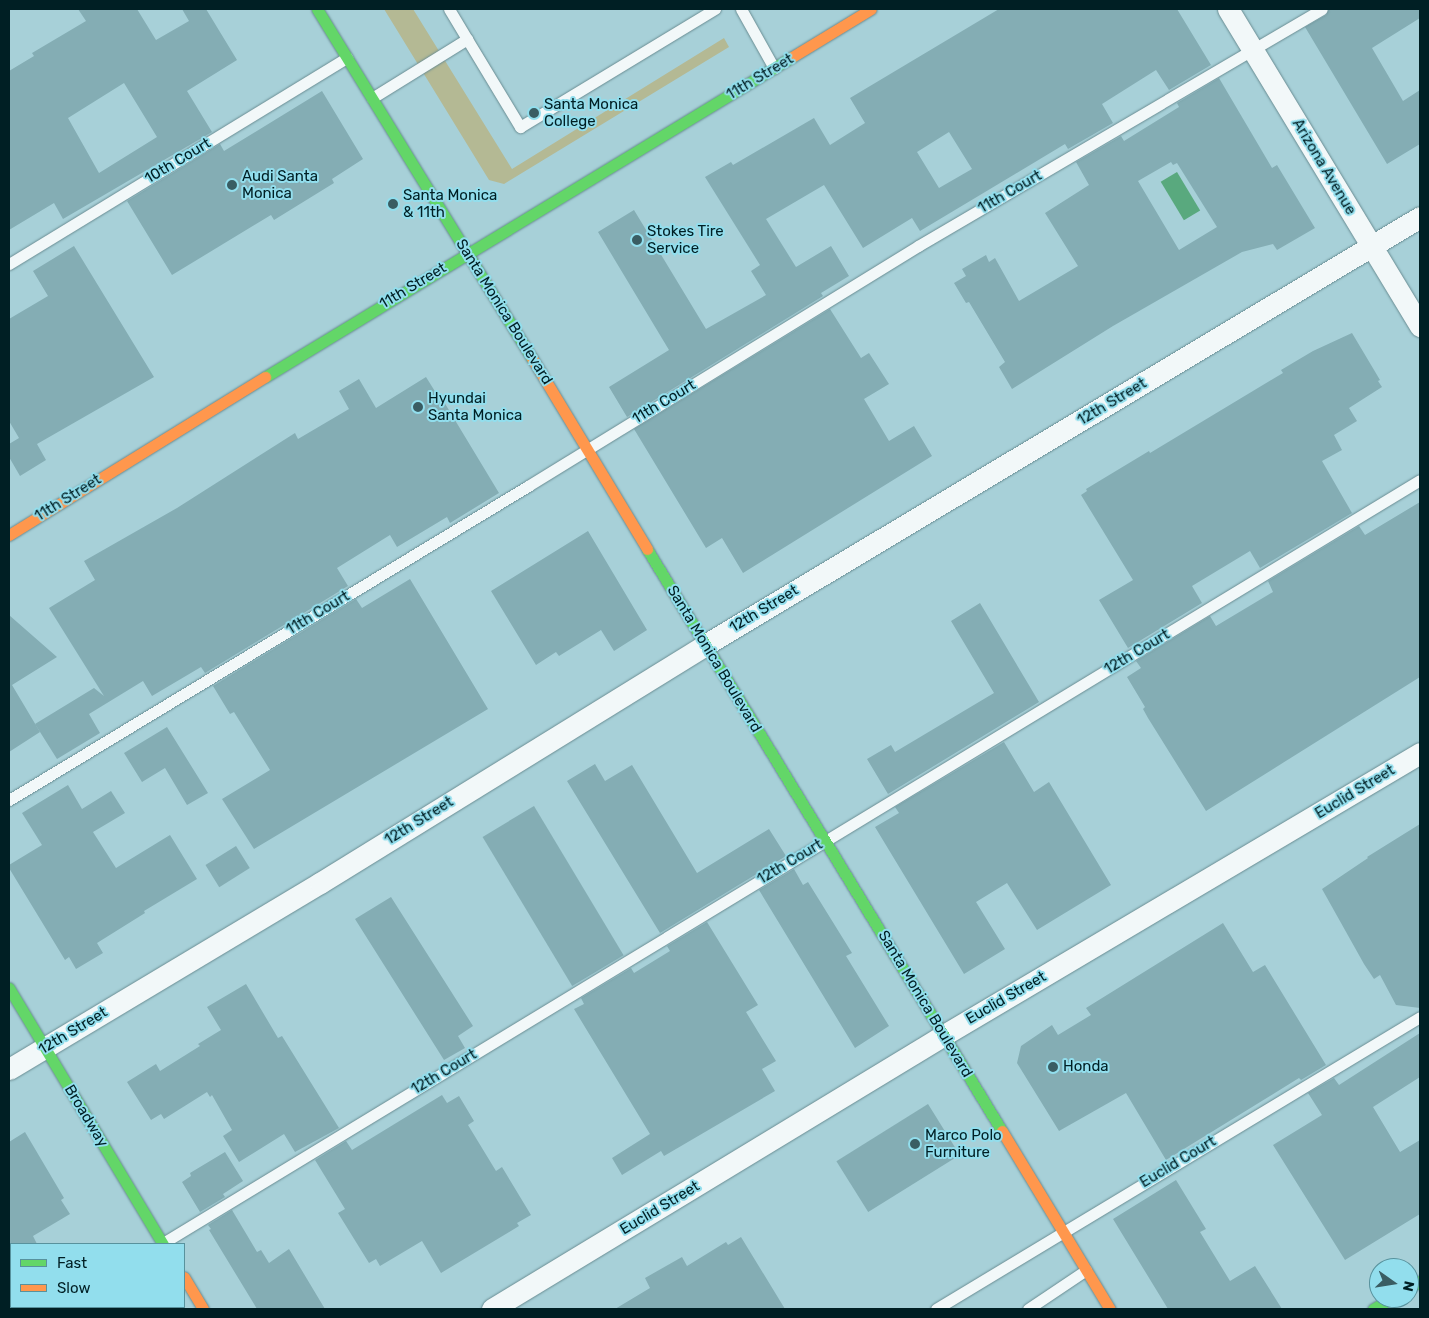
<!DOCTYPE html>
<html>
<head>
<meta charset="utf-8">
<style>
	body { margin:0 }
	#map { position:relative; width:1429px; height:1318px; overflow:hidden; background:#a7d0d8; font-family:Rubik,sans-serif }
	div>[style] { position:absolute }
	.green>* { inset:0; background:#b4b994 }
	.water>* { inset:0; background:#59a97e; transform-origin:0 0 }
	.building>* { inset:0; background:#84adb4; transform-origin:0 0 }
	.roads { filter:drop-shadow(0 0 1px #698c92) drop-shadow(0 0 1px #698c92) }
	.lane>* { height:11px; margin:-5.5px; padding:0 5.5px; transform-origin:5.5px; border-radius:5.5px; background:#f2f8f9 }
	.street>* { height:21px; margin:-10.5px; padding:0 10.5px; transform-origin:10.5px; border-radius:10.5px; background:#f2f8f9 }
	.fast>* { height:11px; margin:-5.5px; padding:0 5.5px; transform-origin:5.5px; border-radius:5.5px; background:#63d668 }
	.slow>* { height:11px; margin:-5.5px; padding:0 5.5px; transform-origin:5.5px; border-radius:5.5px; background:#ff974d }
	.dots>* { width:14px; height:14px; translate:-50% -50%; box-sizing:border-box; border:2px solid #92deed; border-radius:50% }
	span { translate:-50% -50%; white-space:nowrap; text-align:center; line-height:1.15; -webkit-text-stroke:4px #92deed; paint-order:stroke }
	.street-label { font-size:15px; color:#001f24 }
	.poi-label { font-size:15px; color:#001f24 }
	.left { translate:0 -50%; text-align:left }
	.frame { position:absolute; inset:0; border:10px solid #001f24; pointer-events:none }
	.legend { position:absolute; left:10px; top:1243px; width:175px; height:65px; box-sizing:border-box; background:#92deed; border:1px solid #58929d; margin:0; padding:6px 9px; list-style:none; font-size:15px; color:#001f24 }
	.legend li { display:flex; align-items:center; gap:10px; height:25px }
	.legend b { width:25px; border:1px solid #58929d }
	.north { position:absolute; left:1369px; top:1258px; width:50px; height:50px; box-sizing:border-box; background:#92deed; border:1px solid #58929d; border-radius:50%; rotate:103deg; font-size:14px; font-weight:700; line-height:20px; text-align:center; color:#001f24 }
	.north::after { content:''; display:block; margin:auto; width:18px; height:22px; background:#3a5d63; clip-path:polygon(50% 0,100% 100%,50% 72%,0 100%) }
</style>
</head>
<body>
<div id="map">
	<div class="green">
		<i style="clip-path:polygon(384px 9px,413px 9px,512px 169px,724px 38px,729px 47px,504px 184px,489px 180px)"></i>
	</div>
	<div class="water">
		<i style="left:1177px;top:172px;width:45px;height:19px;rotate:59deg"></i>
	</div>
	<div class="building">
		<i style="clip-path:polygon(evenodd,78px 9px,137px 9px,156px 40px,189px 21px,182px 9px,206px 9px,237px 60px,187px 91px,212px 132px,63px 219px,54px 203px,9px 230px,9px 71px,34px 56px,32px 53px,86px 21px,78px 9px,124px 83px,157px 137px,99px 173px,68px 118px,124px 83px)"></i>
		<i style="clip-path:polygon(evenodd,999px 9px,1177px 9px,1211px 65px,1169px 90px,1156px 70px,1102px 104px,1113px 123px,1068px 149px,1065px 144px,920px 231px,912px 218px,863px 248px,824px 185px,766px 219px,796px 267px,831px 246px,849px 276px,821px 293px,823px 296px,627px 417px,609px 387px,669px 350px,598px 232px,634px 210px,706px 329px,766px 295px,751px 271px,760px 265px,705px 177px,731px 162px,733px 165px,814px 118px,830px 145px,865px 123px,850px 98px,999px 9px,949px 132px,972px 169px,939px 188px,917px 152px,949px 132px)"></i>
		<i style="clip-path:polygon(1329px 9px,1420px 9px,1420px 18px,1372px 48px,1403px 101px,1420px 90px,1420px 144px,1387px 164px,1305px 27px,1326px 15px)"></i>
		<i style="clip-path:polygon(evenodd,1219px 78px,1272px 168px,1277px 165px,1315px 228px,1277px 250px,1273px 244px,1242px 252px,1113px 326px,1012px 389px,999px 367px,1005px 362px,969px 302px,966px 303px,954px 283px,966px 276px,962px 269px,986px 255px,989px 262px,995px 258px,1019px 301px,1078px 266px,1045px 213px,1089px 185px,1076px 162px,1121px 136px,1124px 141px,1179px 107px,1177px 103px,1219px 78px,1171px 162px,1173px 165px,1177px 163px,1217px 227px,1179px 250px,1138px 181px,1171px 162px)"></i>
		<i style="clip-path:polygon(322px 91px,363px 159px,332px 179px,334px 183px,274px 220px,271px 215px,172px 275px,127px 201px,220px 144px,224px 151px)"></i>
		<i style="clip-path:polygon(74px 246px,154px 377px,37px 444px,46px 460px,20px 476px,9px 457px,9px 444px,19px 438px,9px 421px,9px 319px,48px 296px,33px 271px)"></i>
		<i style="clip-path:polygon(830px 309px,861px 358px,869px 353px,889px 384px,864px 399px,889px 441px,914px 426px,932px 456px,743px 573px,722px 538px,706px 548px,634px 429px)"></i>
		<i style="clip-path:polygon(1352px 333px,1380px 380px,1378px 381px,1382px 387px,1349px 408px,1357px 421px,1334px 435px,1342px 450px,1322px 461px,1352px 513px,1260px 568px,1250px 551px,1192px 586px,1202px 603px,1128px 648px,1099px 600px,1133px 580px,1081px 495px,1087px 491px,1086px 489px,1149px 451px,1150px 453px,1283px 373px,1281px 370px,1313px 351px)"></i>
		<i style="clip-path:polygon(426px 377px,436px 393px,438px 392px,499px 493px,450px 523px,447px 517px,397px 547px,390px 535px,337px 568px,348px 586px,205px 673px,201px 667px,152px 696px,143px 681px,89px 714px,100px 733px,57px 759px,35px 724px,94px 688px,104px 696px,49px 608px,95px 580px,84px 561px,177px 508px,295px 433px,298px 439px,349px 409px,339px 391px,359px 379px,376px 408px)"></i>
		<i style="clip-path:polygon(1420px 502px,1420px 677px,1206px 811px,1148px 718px,1143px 709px,1145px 707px,1127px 677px,1141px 668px,1136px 661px,1210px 616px,1216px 626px,1273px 592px,1268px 581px,1359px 526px,1365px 535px)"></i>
		<i style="clip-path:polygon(588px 531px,647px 630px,614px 651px,601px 630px,559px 656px,556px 652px,536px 665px,491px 591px)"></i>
		<i style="clip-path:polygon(410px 579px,488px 709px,254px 849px,222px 799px,270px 770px,234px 712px,230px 714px,213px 686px,356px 599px,362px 608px)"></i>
		<i style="clip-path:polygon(980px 603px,1039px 702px,888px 794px,867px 759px,891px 745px,895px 752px,994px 693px,951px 621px)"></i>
		<i style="clip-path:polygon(9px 615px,57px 657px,12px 685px,40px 732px,9px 752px)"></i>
		<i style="clip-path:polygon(167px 727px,208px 793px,187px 805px,165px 768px,142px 782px,124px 753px)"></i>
		<i style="clip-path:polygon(1004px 742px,1034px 792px,1049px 782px,1111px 885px,1037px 930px,1007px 883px,976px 902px,1005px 949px,964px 974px,875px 827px,899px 813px,895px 807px)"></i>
		<i style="clip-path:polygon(595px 764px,605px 781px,632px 765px,697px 873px,769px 829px,786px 856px,660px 933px,567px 781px)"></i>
		<i style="clip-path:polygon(68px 785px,82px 809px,111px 791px,125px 813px,93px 832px,116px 868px,170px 835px,197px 879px,144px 911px,145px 913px,97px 943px,103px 953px,76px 969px,69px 957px,65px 960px,9px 868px,9px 865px,42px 845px,22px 813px)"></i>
		<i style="left:534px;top:806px;width:174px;height:60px;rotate:59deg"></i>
		<i style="clip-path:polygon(1420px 824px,1420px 1008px,1396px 1005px,1380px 975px,1374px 979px,1364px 964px,1322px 889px,1368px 858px,1367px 857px)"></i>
		<i style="left:236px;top:846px;width:26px;height:36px;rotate:58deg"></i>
		<i style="clip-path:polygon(794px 869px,803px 885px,808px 882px,852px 953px,846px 956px,889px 1026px,855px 1048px,759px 890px)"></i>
		<i style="clip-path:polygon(391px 897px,473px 1026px,458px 1036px,465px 1048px,444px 1060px,355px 919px)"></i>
		<i style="clip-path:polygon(707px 922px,758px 1005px,746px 1012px,776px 1061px,762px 1069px,775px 1091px,664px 1156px,661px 1151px,622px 1175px,612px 1158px,650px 1134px,574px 1009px,584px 1004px,581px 998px,631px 968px,634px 973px,670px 951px,667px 946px)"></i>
		<i style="clip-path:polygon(1223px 923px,1253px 972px,1265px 965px,1326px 1065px,1301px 1080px,1299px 1078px,1166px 1160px,1126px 1093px,1059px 1131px,1017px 1063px,1021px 1046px,1052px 1025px,1058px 1035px,1091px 1015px,1086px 1008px)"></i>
		<i style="clip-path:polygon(246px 984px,278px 1038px,282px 1036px,339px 1128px,295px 1152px,284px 1134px,239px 1162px,223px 1136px,232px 1130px,212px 1095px,210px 1097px,207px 1092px,164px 1119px,161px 1114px,151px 1120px,127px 1082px,156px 1064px,160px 1071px,200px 1046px,198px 1044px,221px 1030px,207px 1007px)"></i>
		<i style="clip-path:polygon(1420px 1033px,1420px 1077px,1373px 1107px,1400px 1152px,1420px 1140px,1420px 1214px,1345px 1260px,1273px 1145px,1322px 1115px,1308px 1093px,1334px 1078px,1339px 1085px)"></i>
		<i style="clip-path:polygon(442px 1095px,447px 1103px,459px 1096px,474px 1121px,468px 1125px,496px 1171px,502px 1167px,531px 1215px,517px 1223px,519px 1226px,441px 1273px,422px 1241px,380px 1266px,376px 1259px,369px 1263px,338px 1213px,345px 1209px,315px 1160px,346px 1141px,352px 1150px)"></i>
		<i style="left:928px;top:1104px;width:60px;height:108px;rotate:58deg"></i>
		<i style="clip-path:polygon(25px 1132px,64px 1198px,61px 1200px,70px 1214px,33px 1236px,37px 1244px,9px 1244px,9px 1142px)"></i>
		<i style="clip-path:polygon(225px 1152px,243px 1181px,223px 1194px,225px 1197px,200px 1212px,182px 1182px,191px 1176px,190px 1173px)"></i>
		<i style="clip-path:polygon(1176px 1180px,1206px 1229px,1200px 1232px,1230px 1281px,1255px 1266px,1282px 1309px,1168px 1309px,1113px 1219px)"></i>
		<i style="clip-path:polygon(232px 1210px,257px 1252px,261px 1250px,269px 1263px,289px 1249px,325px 1309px,257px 1309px,209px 1230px,211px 1229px,208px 1225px)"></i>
		<i style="clip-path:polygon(741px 1237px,785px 1309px,615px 1309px,650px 1288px,645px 1278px,682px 1257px,687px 1266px,726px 1242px,728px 1245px)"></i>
	</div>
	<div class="roads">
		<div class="lane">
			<i style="left:449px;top:9px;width:35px;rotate:59deg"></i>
			<i style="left:741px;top:9px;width:68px;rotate:60.8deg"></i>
			<i style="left:372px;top:98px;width:112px;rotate:-31.8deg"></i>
			<i style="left:467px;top:39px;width:103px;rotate:58.9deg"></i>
			<i style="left:520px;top:127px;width:228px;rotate:-31.2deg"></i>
			<i style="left:9px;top:264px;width:396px;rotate:-31.4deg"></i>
			<i style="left:9px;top:800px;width:607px;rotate:-31.17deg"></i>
			<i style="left:528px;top:486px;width:458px;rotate:-31.6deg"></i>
			<i style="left:918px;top:246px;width:468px;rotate:-30.4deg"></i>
			<i style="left:163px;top:1243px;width:1470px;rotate:-31.26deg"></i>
			<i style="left:53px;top:1309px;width:4px;rotate:-27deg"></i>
			<i style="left:936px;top:1309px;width:565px;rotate:-31.1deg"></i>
			<i style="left:1028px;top:1309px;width:70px;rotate:-33.9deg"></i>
		</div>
		<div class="street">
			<i style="left:1228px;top:9px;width:371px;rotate:58.8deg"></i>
			<i style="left:9px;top:1069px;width:362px;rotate:-30.9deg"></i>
			<i style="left:320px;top:883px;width:453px;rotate:-31.7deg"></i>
			<i style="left:705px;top:645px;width:833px;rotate:-30.9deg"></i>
			<i style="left:492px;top:1309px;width:529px;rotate:-31.22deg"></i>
			<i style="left:944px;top:1035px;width:553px;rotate:-30.64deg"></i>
		</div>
		<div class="fast">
			<i style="left:317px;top:9px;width:410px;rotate:58.4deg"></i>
			<i style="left:265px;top:377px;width:617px;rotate:-31.27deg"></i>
			<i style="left:647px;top:549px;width:682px;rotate:58.62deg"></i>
			<i style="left:9px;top:988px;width:299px;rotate:59deg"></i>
			<i style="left:1409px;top:1288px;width:13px;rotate:-32deg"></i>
			<i style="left:1373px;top:1309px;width:22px;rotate:-30deg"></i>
		</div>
		<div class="slow">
			<i style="left:792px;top:57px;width:92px;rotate:-31.3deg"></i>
			<i style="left:532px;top:358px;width:223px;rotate:58.9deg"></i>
			<i style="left:9px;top:535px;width:301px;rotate:-31.7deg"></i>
			<i style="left:1002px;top:1131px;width:208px;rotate:58.8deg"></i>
			<i style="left:184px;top:1277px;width:37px;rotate:59deg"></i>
		</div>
	</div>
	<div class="dots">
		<i style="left:534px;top:113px;background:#3a5d63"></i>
		<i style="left:232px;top:185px;background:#3a5d63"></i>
		<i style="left:393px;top:204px;background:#3a5d63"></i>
		<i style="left:637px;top:240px;background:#3a5d63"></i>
		<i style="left:418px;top:407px;background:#3a5d63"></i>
		<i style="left:1053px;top:1067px;background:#3a5d63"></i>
		<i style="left:915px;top:1144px;background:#3a5d63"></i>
	</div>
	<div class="street-label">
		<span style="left:760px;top:77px;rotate:-31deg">11th Street</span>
		<span style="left:178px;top:161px;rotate:-31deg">10th Court</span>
		<span style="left:1324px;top:167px;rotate:59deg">Arizona Avenue</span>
		<span style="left:1010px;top:192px;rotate:-30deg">11th Court</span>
		<span style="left:413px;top:286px;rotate:-31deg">11th Street</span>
		<span style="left:504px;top:312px;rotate:58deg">Santa Monica Boulevard</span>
		<span style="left:664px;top:402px;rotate:-31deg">11th Court</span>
		<span style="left:1112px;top:402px;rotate:-31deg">12th Street</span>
		<span style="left:68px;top:498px;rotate:-32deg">11th Street</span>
		<span style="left:764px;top:609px;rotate:-31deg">12th Street</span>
		<span style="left:318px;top:613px;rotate:-31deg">11th Court</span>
		<span style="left:1137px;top:652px;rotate:-31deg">12th Court</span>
		<span style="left:714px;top:659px;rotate:59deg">Santa Monica Boulevard</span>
		<span style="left:1355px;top:792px;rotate:-31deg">Euclid Street</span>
		<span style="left:419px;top:821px;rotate:-32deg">12th Street</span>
		<span style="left:790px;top:862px;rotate:-31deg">12th Court</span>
		<span style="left:1006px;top:998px;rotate:-30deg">Euclid Street</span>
		<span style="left:925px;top:1004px;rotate:59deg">Santa Monica Boulevard</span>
		<span style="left:73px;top:1031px;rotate:-31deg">12th Street</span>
		<span style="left:444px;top:1072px;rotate:-31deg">12th Court</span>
		<span style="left:86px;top:1116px;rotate:59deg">Broadway</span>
		<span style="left:1178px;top:1162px;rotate:-31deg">Euclid Court</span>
		<span style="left:660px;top:1208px;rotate:-31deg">Euclid Street</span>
	</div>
	<div class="poi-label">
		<span class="left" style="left:544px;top:113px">Santa Monica<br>College</span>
		<span class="left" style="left:242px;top:185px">Audi Santa<br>Monica</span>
		<span class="left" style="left:403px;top:204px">Santa Monica<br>&amp; 11th</span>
		<span class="left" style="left:647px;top:240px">Stokes Tire<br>Service</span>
		<span class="left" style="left:428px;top:407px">Hyundai<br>Santa Monica</span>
		<span class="left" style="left:1063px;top:1067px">Honda</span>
		<span class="left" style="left:925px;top:1144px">Marco Polo<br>Furniture</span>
	</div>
	<div class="frame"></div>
	<ul class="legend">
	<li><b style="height:6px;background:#63d668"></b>Fast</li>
	<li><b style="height:6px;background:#ff974d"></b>Slow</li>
	</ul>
	<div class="north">N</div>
</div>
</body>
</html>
